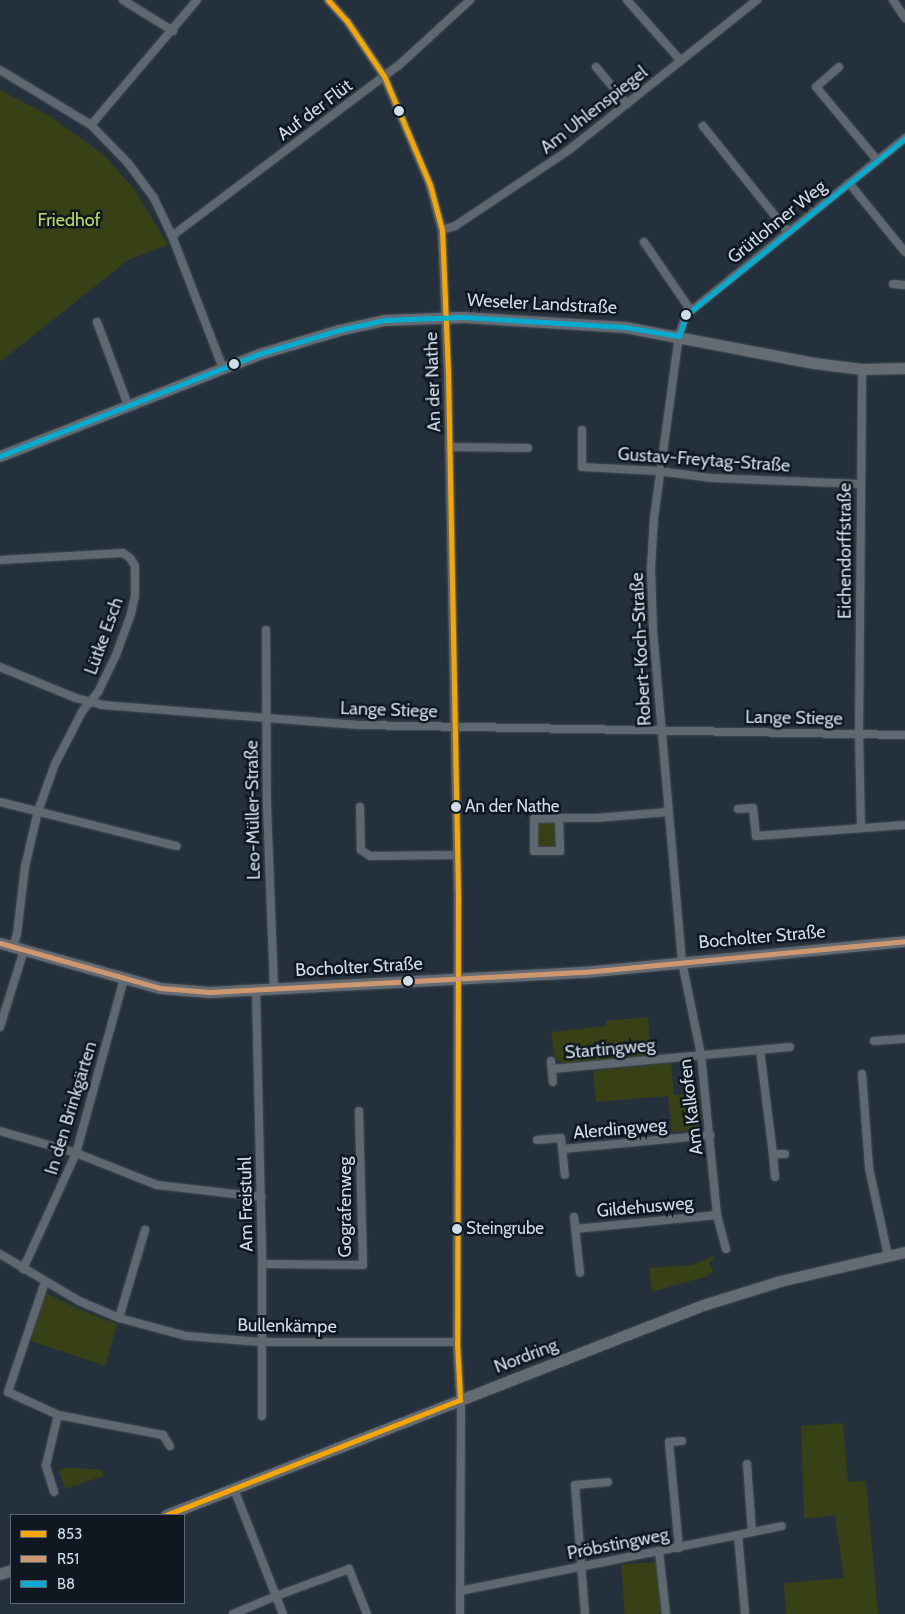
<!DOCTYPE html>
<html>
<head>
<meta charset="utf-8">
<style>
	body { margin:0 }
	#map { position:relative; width:905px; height:1614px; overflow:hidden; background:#24303b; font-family:Cabin,sans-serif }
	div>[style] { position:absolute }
	.green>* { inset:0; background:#374115; transform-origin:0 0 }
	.roads { filter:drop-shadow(0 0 1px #414c55) drop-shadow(0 0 1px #414c55) }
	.street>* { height:8px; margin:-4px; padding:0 4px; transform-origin:4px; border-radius:4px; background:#5f6871 }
	.secondary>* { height:11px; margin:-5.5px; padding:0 5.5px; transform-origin:5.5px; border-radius:5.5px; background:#656b73 }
	.bus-1>* { height:5px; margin:-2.5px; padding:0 2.5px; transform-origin:2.5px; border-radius:2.5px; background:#f7a600 }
	.bus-2>* { height:5px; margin:-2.5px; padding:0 2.5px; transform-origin:2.5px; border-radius:2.5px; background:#cd976f }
	.bus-3>* { height:5px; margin:-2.5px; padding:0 2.5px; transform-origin:2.5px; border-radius:2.5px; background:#06acd0 }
	.dots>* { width:14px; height:14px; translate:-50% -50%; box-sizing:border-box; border:2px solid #0f1821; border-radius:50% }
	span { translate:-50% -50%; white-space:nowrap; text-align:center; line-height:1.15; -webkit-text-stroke:5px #0f1821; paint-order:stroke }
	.bus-label { font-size:17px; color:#d0dde9 }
	.left { translate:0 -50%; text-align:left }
	.street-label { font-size:18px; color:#d0dde9 }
	.park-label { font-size:18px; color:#bfd964 }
	.legend { position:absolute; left:10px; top:1514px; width:175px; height:90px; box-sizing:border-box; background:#0f1821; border:1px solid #5c6771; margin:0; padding:6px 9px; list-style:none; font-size:15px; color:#d0dde9 }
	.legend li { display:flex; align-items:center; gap:10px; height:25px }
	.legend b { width:25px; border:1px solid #5c6771 }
</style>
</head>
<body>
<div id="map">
	<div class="green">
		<i style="clip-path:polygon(0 90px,50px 116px,104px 155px,134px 189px,168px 245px,128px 260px,0 362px)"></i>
		<i style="left:556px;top:823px;width:24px;height:18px;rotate:90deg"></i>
		<i style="clip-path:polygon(648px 1017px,651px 1055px,564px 1064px,555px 1059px,551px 1032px,606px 1026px,606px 1021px)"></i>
		<i style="clip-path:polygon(671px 1063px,674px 1095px,699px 1093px,702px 1120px,696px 1130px,672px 1132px,668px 1096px,596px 1102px,593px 1071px)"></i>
		<i style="clip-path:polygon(713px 1256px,714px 1259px,709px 1263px,713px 1271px,708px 1276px,652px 1292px,649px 1268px,692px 1265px)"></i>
		<i style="clip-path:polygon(48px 1294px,81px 1310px,117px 1324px,105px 1366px,31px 1341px,45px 1296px)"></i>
		<i style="clip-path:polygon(843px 1423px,848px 1482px,866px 1481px,878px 1614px,786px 1614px,784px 1583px,844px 1578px,835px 1515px,804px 1519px,801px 1426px)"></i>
		<i style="clip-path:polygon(64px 1468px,96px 1469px,103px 1471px,103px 1476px,65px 1489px,59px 1471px)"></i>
		<i style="left:657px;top:1562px;width:52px;height:36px;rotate:86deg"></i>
	</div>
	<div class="roads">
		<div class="street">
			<i style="left:123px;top:0;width:59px;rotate:31.8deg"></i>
			<i style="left:328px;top:0;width:28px;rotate:48deg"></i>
			<i style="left:347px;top:21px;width:66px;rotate:56.1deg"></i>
			<i style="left:384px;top:76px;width:118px;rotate:67.1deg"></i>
			<i style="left:430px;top:185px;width:47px;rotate:75.1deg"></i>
			<i style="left:442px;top:230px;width:144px;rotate:87.6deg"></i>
			<i style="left:448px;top:374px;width:521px;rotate:88.9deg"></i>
			<i style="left:458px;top:895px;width:447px;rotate:90.1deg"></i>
			<i style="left:457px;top:1342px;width:70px;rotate:86.7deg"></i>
			<i style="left:461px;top:1412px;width:202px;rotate:90.3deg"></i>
			<i style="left:627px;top:0;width:81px;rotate:48.5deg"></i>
			<i style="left:893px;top:0;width:22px;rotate:56deg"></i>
			<i style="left:596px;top:67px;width:48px;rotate:50deg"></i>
			<i style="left:839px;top:67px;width:30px;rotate:139deg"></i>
			<i style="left:816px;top:87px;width:95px;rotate:50.1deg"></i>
			<i style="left:0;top:70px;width:106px;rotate:31.1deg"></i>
			<i style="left:91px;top:125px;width:53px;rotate:45.8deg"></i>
			<i style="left:128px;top:163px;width:44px;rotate:53.4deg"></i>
			<i style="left:154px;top:198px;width:42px;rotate:64.7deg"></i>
			<i style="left:172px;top:236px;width:142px;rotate:68.9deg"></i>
			<i style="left:91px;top:125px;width:164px;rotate:-49.7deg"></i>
			<i style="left:703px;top:126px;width:136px;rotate:51.3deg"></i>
			<i style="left:849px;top:183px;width:89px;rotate:50.9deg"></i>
			<i style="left:442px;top:230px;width:14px;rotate:-17deg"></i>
			<i style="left:455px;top:226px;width:137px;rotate:-33.7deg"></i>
			<i style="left:569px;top:150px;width:241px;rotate:-38.6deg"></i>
			<i style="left:172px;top:236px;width:283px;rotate:-37deg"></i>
			<i style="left:398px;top:66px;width:98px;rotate:-42.5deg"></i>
			<i style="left:644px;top:242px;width:83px;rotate:55.7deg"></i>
			<i style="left:893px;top:284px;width:12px;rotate:5deg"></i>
			<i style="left:97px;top:322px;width:89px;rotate:69.5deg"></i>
			<i style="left:582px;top:430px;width:37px;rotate:90deg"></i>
			<i style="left:582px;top:467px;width:76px;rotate:3deg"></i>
			<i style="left:658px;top:471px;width:54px;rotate:7.4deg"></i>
			<i style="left:712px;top:478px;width:149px;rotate:2.3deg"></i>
			<i style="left:449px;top:447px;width:79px;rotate:0.7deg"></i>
			<i style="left:0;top:560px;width:123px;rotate:-3.3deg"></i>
			<i style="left:123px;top:553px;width:9px;rotate:36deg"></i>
			<i style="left:130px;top:558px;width:9px;rotate:58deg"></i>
			<i style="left:135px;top:566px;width:30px;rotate:90deg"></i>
			<i style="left:135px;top:596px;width:18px;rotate:103deg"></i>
			<i style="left:131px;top:614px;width:44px;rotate:110.1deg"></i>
			<i style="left:116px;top:655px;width:41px;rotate:115.9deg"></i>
			<i style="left:98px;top:692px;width:26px;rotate:129deg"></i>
			<i style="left:82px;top:712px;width:59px;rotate:117.4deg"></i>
			<i style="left:55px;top:764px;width:50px;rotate:109.9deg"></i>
			<i style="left:38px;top:811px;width:57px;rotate:103.1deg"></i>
			<i style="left:25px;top:867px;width:67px;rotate:96.8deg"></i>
			<i style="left:17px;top:934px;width:14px;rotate:107deg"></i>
			<i style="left:266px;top:630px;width:176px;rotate:89.7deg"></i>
			<i style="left:267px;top:806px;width:184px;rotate:87.8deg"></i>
			<i style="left:0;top:667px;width:82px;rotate:22.2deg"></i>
			<i style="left:76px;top:698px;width:27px;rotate:15deg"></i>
			<i style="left:102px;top:705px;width:165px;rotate:4.5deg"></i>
			<i style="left:266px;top:718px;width:93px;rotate:4.3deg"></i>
			<i style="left:359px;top:725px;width:546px;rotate:1.05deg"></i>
			<i style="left:0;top:802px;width:182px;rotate:14deg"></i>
			<i style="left:360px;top:807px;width:43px;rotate:88.7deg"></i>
			<i style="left:361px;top:850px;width:11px;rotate:34deg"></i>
			<i style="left:370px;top:856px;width:87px;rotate:-0.7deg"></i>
			<i style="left:738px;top:809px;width:15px;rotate:-4deg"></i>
			<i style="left:753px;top:808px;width:28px;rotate:84deg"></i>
			<i style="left:756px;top:836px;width:149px;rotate:-4.2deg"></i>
			<i style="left:559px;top:818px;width:33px;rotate:88deg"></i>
			<i style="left:560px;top:851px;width:26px;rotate:180deg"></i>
			<i style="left:534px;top:851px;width:32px;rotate:-90deg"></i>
			<i style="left:534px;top:819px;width:25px;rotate:-2deg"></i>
			<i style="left:559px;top:818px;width:37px"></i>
			<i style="left:596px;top:818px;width:72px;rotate:-4.8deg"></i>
			<i style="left:861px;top:828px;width:94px;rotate:-91.2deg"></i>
			<i style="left:859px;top:734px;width:365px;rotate:-89.5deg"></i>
			<i style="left:256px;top:990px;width:274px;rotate:88.7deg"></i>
			<i style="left:262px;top:1264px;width:152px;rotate:90deg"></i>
			<i style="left:0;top:1027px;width:81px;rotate:-72.7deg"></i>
			<i style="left:874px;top:1041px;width:31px;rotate:-4deg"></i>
			<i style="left:760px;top:1050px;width:105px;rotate:82.9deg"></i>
			<i style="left:551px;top:1061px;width:21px;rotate:85deg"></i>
			<i style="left:552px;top:1069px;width:239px;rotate:-5.3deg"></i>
			<i style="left:862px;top:1074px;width:94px;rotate:85.7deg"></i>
			<i style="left:869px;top:1168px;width:90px;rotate:77.8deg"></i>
			<i style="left:0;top:1131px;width:79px;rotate:16.1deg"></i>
			<i style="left:76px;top:1153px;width:87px;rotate:21.6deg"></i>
			<i style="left:157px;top:1185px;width:105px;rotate:6.6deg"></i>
			<i style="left:537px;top:1140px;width:24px;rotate:-5deg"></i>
			<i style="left:561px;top:1138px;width:37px;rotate:84deg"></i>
			<i style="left:563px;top:1149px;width:148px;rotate:-5.4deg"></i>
			<i style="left:775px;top:1177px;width:23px;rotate:-95deg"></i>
			<i style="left:773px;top:1154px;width:12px"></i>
			<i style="left:574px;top:1217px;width:56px;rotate:83.9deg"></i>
			<i style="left:575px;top:1229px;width:143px;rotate:-5.6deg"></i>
			<i style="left:726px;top:1249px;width:35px;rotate:-105deg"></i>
			<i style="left:717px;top:1215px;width:161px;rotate:-95.7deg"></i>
			<i style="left:701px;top:1055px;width:95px;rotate:-101.5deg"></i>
			<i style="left:682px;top:962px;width:334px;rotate:-95deg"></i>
			<i style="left:653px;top:629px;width:61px;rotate:-91.9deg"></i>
			<i style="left:651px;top:568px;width:50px;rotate:-86.6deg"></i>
			<i style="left:654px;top:518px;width:184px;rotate:-82.2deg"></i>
			<i style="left:679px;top:336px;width:22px;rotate:-72deg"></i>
			<i style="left:686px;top:315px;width:282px;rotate:-38.9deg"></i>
			<i style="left:0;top:1254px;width:92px;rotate:30.7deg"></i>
			<i style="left:79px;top:1301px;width:43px;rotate:23deg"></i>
			<i style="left:119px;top:1318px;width:69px;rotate:15deg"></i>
			<i style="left:186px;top:1336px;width:75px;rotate:4.6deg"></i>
			<i style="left:261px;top:1342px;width:196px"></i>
			<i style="left:262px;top:1264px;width:101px;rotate:0.6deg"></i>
			<i style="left:363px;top:1265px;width:154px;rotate:-91.5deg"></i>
			<i style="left:23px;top:1269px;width:128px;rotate:-65.4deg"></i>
			<i style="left:76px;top:1153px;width:180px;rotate:-74.6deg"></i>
			<i style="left:45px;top:1282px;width:116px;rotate:108.6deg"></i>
			<i style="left:8px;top:1392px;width:55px;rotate:24.7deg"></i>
			<i style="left:58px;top:1415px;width:107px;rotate:10.8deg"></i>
			<i style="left:163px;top:1435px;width:13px;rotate:58deg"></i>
			<i style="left:119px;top:1318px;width:92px;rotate:-73.5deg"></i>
			<i style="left:747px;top:1464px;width:68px;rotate:85.8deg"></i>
			<i style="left:234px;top:1489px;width:115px;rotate:68.6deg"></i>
			<i style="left:276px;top:1596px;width:78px;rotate:-20.3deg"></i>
			<i style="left:349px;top:1569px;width:48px;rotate:68.2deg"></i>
			<i style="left:54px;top:1492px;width:28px;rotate:-107deg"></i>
			<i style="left:46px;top:1465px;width:51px;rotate:-76.5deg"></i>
			<i style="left:738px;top:1535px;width:79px;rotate:84.9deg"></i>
			<i style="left:679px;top:1548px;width:106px;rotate:-95.4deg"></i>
			<i style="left:669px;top:1442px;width:13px;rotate:-4deg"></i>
			<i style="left:659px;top:1551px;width:63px;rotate:83.7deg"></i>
			<i style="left:460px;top:1591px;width:328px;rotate:-11.4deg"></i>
			<i style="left:233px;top:1614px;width:47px;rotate:-22.7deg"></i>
			<i style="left:276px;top:1596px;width:19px;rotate:69deg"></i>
			<i style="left:585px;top:1614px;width:129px;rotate:-94.4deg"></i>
			<i style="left:575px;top:1485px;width:33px;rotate:-5deg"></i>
		</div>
		<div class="secondary">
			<i style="left:0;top:456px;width:278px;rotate:-21.5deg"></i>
			<i style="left:259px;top:354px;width:84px;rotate:-16.7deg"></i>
			<i style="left:339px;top:330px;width:47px;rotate:-12.3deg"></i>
			<i style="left:385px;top:320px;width:78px;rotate:-2.2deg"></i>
			<i style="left:463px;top:317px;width:162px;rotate:3.5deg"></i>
			<i style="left:625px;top:327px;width:192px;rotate:10.8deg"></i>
			<i style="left:814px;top:363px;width:48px;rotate:7.1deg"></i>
			<i style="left:862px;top:369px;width:43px;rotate:-1.3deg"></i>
			<i style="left:0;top:943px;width:166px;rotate:15.7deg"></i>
			<i style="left:160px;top:988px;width:50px;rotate:4.6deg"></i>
			<i style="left:210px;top:992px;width:375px;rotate:-3.1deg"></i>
			<i style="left:584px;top:972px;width:322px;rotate:-5.5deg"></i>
			<i style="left:166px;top:1515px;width:577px;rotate:-21.36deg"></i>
			<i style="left:703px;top:1305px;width:81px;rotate:-17.3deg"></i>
			<i style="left:780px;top:1281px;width:128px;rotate:-13.1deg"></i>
			<i style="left:0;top:1574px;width:12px;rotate:-20deg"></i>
		</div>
	</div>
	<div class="bus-1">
		<i style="left:328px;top:0;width:28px;rotate:48deg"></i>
		<i style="left:347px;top:21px;width:66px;rotate:56.1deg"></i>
		<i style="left:384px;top:76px;width:118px;rotate:67.1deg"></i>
		<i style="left:430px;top:185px;width:47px;rotate:75.1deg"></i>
		<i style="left:442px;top:230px;width:144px;rotate:87.6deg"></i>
		<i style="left:448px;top:374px;width:521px;rotate:88.9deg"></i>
		<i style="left:458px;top:895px;width:447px;rotate:90.1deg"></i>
		<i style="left:457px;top:1342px;width:58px;rotate:87deg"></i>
		<i style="left:166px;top:1515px;width:316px;rotate:-21.4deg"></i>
	</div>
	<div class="bus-2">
		<i style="left:0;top:943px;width:166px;rotate:15.7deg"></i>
		<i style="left:160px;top:988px;width:50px;rotate:4.6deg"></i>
		<i style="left:210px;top:992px;width:375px;rotate:-3.1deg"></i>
		<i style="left:584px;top:972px;width:322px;rotate:-5.5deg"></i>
	</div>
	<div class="bus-3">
		<i style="left:0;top:456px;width:278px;rotate:-21.5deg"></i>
		<i style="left:259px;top:354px;width:84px;rotate:-16.7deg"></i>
		<i style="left:339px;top:330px;width:47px;rotate:-12.3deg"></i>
		<i style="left:385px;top:320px;width:78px;rotate:-2.2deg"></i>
		<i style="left:463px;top:317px;width:162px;rotate:3.5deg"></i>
		<i style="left:625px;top:327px;width:55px;rotate:9.5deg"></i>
		<i style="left:679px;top:336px;width:22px;rotate:-72deg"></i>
		<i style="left:686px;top:315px;width:282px;rotate:-38.9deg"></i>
	</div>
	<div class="dots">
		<i style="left:399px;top:111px;background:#d0dde9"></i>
		<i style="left:686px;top:315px;background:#d0dde9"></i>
		<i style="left:234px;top:364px;background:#d0dde9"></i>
		<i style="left:456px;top:807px;background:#d0dde9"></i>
		<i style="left:408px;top:981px;background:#d0dde9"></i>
		<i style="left:457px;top:1229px;background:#d0dde9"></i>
	</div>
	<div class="bus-label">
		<span class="left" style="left:465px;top:807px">An der Nathe</span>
		<span class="left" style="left:466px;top:1229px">Steingrube</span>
	</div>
	<div class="street-label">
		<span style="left:315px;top:110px;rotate:-37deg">Auf der Flüt</span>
		<span style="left:594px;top:110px;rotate:-38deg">Am Uhlenspiegel</span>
		<span style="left:777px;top:222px;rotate:-39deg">Grütlohner Weg</span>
		<span style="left:542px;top:304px;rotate:3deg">Weseler Landstraße</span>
		<span style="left:433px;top:382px;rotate:-92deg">An der Nathe</span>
		<span style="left:704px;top:460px;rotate:4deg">Gustav-Freytag-Straße</span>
		<span style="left:845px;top:551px;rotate:-90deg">Eichendorffstraße</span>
		<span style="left:104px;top:636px;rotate:-70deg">Lütke Esch</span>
		<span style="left:641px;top:649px;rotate:-93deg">Robert-Koch-Straße</span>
		<span style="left:389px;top:710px;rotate:2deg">Lange Stiege</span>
		<span style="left:794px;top:718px;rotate:1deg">Lange Stiege</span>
		<span style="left:253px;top:810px;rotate:-91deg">Leo-Müller-Straße</span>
		<span style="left:762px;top:937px;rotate:-5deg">Bocholter Straße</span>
		<span style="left:359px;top:967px;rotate:-3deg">Bocholter Straße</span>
		<span style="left:610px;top:1049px;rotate:-5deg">Startingweg</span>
		<span style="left:691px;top:1107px;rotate:-97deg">Am Kalkofen</span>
		<span style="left:71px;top:1108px;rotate:-73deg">In den Brinkgärten</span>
		<span style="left:620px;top:1129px;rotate:-5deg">Alerdingweg</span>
		<span style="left:246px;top:1204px;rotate:-91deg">Am Freistuhl</span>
		<span style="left:345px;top:1207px;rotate:-90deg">Gografenweg</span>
		<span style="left:645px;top:1207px;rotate:-5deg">Gildehusweg</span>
		<span style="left:287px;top:1326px;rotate:1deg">Bullenkämpe</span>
		<span style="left:526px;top:1356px;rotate:-21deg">Nordring</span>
		<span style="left:618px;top:1544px;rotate:-11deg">Pröbstingweg</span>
	</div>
	<div class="park-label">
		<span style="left:69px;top:220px">Friedhof</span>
	</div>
	<ul class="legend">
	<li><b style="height:6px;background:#f7a600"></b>853</li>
	<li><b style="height:6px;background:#cd976f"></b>R51</li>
	<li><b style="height:6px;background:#06acd0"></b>B8</li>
	</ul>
</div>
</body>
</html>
